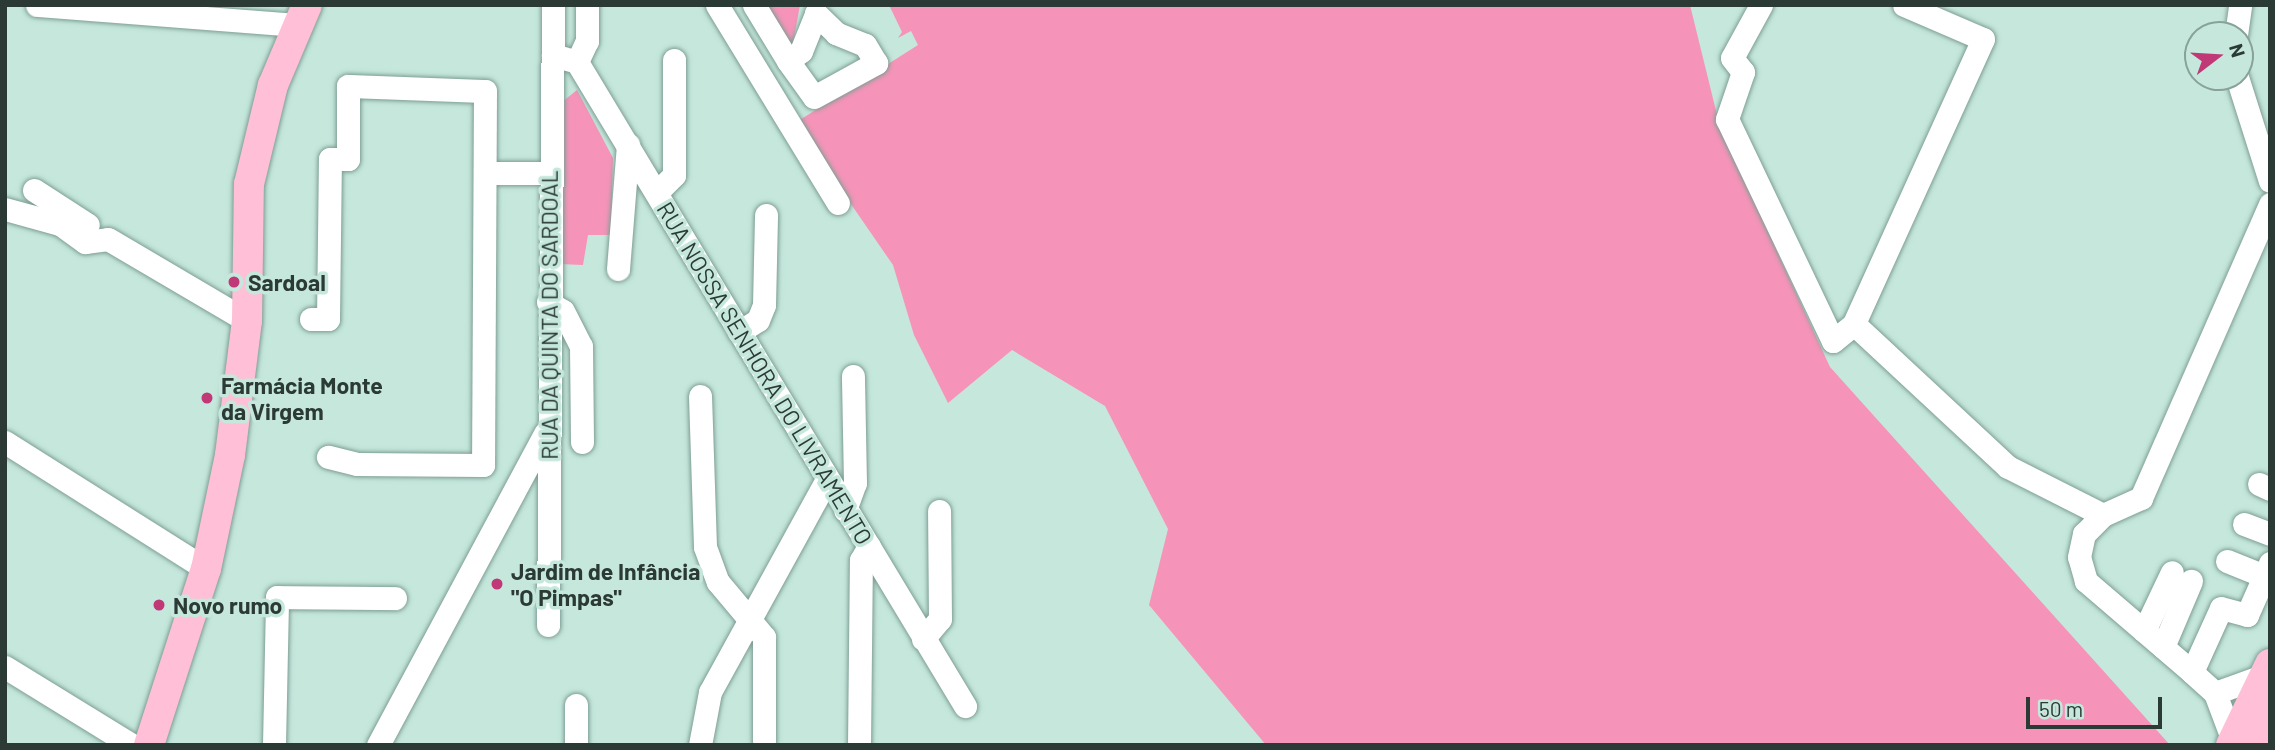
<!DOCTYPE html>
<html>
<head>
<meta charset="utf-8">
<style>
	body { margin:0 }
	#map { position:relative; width:2275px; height:750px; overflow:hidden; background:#c5e7dc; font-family:Barlow,sans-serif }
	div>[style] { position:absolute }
	.green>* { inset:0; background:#f594b8 }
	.roads { filter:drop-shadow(0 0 2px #7e9e94) drop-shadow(0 0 2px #7e9e94) }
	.minor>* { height:23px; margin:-11.5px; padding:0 11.5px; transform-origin:11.5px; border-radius:11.5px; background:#fff }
	.major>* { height:30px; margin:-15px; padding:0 15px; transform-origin:15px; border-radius:15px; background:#febfd7 }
	.dots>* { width:19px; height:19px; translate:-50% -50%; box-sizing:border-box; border:4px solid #c5e7dc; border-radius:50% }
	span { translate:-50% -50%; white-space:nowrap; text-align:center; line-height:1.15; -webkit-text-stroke:7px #c5e7dc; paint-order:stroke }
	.poi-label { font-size:23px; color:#2c3a36; font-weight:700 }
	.left { translate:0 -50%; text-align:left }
	.street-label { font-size:23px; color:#2c3a36 }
	.frame { position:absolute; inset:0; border:7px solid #2c3a36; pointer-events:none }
	.north { position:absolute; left:2184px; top:21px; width:70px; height:70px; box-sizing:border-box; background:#c5e7dc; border:2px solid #88a29a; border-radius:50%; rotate:73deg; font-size:19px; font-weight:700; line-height:28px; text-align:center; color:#2c3a36 }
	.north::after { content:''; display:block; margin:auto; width:24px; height:32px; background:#c03876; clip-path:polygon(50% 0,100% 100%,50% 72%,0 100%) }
	.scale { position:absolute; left:2026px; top:697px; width:136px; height:32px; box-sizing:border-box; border:4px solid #2c3a36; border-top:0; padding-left:9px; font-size:21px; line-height:24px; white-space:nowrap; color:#2c3a36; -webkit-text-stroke:5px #c5e7dc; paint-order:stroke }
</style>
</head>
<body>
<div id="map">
	<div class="green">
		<i style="clip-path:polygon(765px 5px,800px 5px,793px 43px,789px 41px)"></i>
		<i style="clip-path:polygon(889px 5px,1690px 5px,1720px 127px,1830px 367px,2170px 745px,1266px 745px,1149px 605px,1168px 529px,1105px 406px,1012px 350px,948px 403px,914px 335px,893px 265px,795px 123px,918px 45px,911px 31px,898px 38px,902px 32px)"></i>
		<i style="clip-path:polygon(577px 90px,613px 158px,611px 235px,588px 235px,583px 265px,559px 264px,562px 102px)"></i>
	</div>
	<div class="roads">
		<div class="minor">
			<i style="left:37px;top:5px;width:259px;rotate:4.4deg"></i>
			<i style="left:717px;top:5px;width:232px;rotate:58.6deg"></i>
			<i style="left:754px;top:5px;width:66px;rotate:58.7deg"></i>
			<i style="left:788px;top:61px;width:44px;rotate:54.2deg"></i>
			<i style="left:814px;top:97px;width:71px;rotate:-28.7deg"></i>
			<i style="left:876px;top:63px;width:21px;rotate:-121deg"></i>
			<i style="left:865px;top:45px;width:31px;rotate:-158deg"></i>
			<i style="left:836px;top:33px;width:28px;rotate:-136deg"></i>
			<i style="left:816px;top:14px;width:40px;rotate:112deg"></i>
			<i style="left:801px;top:51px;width:16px;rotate:142deg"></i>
			<i style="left:1761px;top:5px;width:60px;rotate:118.7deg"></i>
			<i style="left:1732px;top:58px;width:18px;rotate:52deg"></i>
			<i style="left:1743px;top:72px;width:50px;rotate:108.8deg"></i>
			<i style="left:1727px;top:119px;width:246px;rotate:64.5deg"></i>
			<i style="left:1833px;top:341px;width:27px;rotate:-39deg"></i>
			<i style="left:1904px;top:5px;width:86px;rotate:23.3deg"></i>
			<i style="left:1983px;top:39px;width:313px;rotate:114.4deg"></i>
			<i style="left:1854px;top:324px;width:210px;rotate:42.9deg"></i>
			<i style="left:2008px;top:467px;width:106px;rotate:26.8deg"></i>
			<i style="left:2236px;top:35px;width:30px;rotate:-82deg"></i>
			<i style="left:553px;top:55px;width:25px;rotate:16deg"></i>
			<i style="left:577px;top:62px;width:752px;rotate:58.93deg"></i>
			<i style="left:577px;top:62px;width:23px;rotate:-65deg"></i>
			<i style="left:587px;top:41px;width:36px;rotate:-90deg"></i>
			<i style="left:2237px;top:77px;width:109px;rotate:72.4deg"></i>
			<i style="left:485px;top:173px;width:64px"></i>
			<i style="left:34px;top:190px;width:64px;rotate:32.9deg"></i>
			<i style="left:657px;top:192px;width:24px;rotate:-45deg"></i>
			<i style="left:674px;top:175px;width:115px;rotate:-90deg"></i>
			<i style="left:5px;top:209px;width:57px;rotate:15.3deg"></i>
			<i style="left:60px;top:224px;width:31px;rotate:36deg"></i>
			<i style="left:85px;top:242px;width:23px;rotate:-7deg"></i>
			<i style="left:108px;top:239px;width:161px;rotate:30.5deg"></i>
			<i style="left:618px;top:269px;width:125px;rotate:-85.4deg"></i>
			<i style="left:548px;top:302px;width:17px;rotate:31deg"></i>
			<i style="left:563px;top:311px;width:39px;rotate:63deg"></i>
			<i style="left:581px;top:346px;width:96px;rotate:89.4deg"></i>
			<i style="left:311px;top:319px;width:17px"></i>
			<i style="left:328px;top:319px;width:160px;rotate:-89.3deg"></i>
			<i style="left:330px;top:159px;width:18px"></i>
			<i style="left:348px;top:159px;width:73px;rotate:-90deg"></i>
			<i style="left:348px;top:86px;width:137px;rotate:2.1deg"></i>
			<i style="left:485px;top:91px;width:374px;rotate:90.3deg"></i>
			<i style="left:483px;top:465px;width:126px;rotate:-179.5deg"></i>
			<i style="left:357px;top:464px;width:30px;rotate:-166deg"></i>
			<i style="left:739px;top:332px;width:22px;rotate:-32deg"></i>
			<i style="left:758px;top:320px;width:16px;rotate:-68deg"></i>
			<i style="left:764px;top:305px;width:90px;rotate:-88.7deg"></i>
			<i style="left:700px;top:396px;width:151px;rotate:88.1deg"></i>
			<i style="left:705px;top:547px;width:37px;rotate:70deg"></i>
			<i style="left:718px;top:582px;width:72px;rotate:50.1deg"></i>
			<i style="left:764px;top:637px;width:104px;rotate:90deg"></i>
			<i style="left:5px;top:442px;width:238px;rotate:32.3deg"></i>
			<i style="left:2259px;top:484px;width:12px;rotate:24deg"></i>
			<i style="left:845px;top:510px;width:29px;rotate:-70deg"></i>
			<i style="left:855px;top:483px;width:107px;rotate:-91.1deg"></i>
			<i style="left:2244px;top:524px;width:28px;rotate:21deg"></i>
			<i style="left:2227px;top:561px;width:40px;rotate:22deg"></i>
			<i style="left:548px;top:625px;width:620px;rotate:-89.54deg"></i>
			<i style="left:2144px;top:631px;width:65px;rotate:-64.6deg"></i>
			<i style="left:923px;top:639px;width:26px;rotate:-50deg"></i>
			<i style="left:940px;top:619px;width:108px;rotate:-90.5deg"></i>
			<i style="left:2163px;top:647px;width:72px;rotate:-67deg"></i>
			<i style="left:5px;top:667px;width:149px;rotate:31.6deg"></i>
			<i style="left:2192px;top:672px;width:140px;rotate:-139.4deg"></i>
			<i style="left:2086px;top:581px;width:25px;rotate:-106deg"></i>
			<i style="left:2079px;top:557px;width:24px;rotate:-78deg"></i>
			<i style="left:2084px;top:534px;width:27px;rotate:-45deg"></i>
			<i style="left:2103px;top:515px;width:42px;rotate:-24.1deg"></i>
			<i style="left:2141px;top:498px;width:321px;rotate:-66.3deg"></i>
			<i style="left:2215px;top:693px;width:53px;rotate:-19.8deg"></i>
			<i style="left:2233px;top:741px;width:51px;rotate:-110.6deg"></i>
			<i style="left:2215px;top:693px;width:31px;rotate:-138deg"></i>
			<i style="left:2192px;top:672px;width:70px;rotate:-65.6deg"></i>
			<i style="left:2221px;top:608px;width:27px;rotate:15deg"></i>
			<i style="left:2247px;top:615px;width:57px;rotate:-66.1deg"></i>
			<i style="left:274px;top:745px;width:148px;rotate:-88.8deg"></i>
			<i style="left:277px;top:597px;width:118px;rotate:0.5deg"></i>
			<i style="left:378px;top:745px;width:354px;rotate:-61.8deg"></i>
			<i style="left:576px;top:745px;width:40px;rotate:-90deg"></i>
			<i style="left:700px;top:745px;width:54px;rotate:-79.3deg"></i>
			<i style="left:710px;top:692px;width:241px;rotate:-61.2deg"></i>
			<i style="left:859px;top:745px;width:185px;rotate:-89.4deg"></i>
			<i style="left:861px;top:560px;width:16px;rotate:-60deg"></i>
		</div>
		<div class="major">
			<i style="left:149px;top:745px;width:185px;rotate:-72.1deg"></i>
			<i style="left:206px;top:569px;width:116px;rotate:-78.1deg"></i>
			<i style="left:230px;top:455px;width:135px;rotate:-82.8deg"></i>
			<i style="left:247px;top:321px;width:137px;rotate:-89.2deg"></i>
			<i style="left:249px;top:184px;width:102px;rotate:-76.4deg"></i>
			<i style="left:273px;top:85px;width:87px;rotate:-67deg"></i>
			<i style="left:2231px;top:745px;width:90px;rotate:-64.3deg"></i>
			<i style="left:2254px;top:745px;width:37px;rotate:-64deg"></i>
		</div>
	</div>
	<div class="dots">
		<i style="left:234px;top:282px;background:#c03876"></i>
		<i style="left:207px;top:398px;background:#c03876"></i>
		<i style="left:497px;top:584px;background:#c03876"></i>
		<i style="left:159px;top:605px;background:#c03876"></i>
	</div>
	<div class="poi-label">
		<span class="left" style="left:248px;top:282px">Sardoal</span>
		<span class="left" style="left:221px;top:398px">Farmácia Monte<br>da Virgem</span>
		<span class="left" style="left:511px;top:584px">Jardim de Infância<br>"O Pimpas"</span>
		<span class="left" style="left:173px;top:605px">Novo rumo</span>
	</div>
	<div class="street-label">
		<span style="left:549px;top:315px;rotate:-90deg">RUA DA QUINTA DO SARDOAL</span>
		<span style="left:765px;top:373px;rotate:59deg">RUA NOSSA SENHORA DO LIVRAMENTO</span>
	</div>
	<div class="frame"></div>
	<div class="north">N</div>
	<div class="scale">50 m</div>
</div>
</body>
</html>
